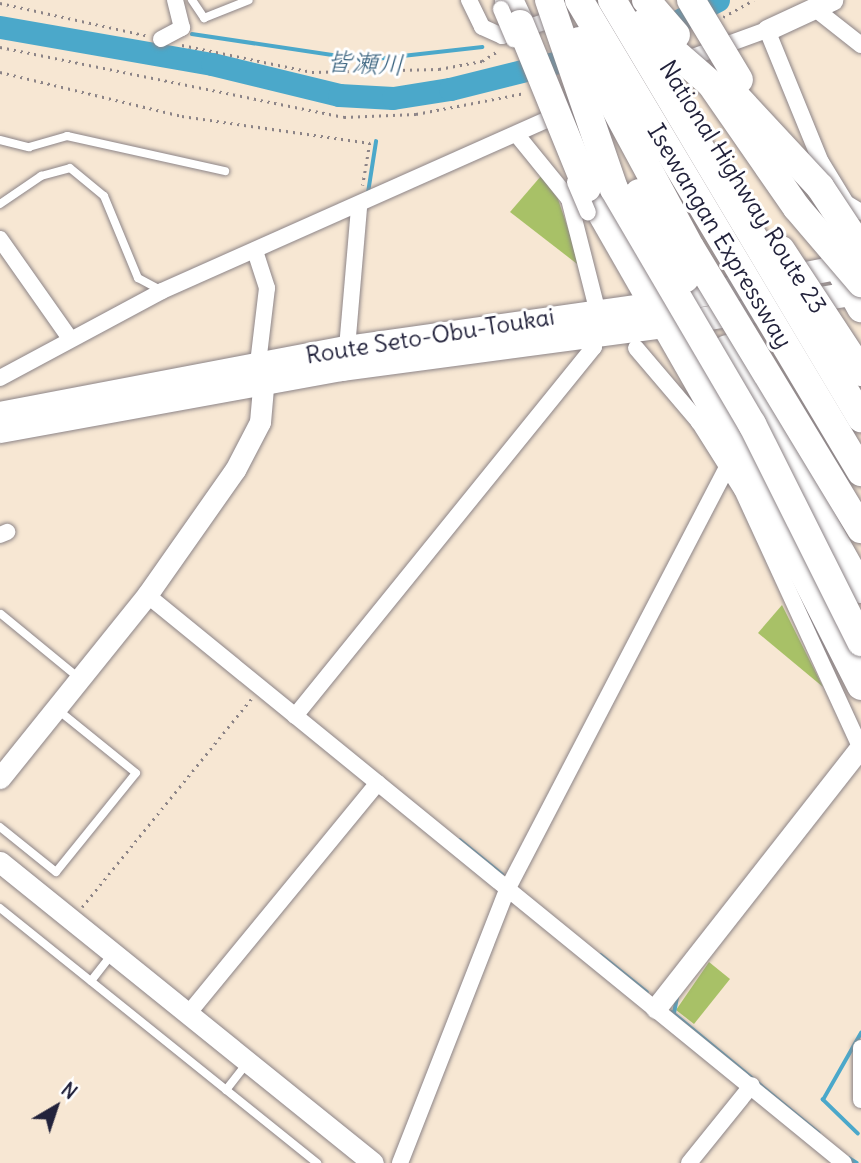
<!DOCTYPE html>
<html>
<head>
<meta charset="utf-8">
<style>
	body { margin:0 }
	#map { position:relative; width:861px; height:1163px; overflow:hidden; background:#f7e7d3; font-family:Delius,"Klee One",sans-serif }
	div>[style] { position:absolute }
	.green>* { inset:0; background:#a8c167 }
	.stream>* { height:3.5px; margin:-1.75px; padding:0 1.75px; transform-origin:1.75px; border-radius:1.75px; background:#4ba8ca }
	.river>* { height:23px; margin:-11.5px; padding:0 11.5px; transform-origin:11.5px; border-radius:11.5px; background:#4ba8ca }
	.path>* { height:2.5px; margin-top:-1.25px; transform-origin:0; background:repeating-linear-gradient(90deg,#8c8487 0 2px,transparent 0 7px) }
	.roads { filter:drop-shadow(0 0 2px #8c8487) drop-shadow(0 0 2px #8c8487) }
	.lane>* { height:8px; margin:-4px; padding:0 4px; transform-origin:4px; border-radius:4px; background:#fff }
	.street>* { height:16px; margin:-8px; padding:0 8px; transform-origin:8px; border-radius:8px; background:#fff }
	.secondary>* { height:21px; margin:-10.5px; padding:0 10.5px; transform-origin:10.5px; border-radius:10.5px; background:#fff }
	.primary>* { height:24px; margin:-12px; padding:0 12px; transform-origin:12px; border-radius:12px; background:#fff }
	.highway>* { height:28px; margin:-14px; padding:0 14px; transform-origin:14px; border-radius:14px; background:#fff }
	.bridges { filter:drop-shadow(0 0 2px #8c8487) drop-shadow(0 0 2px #8c8487) }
	.street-bridge>* { height:16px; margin:-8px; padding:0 8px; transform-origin:8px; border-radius:8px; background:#fff }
	.highway-bridge>* { height:28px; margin:-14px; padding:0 14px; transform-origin:14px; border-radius:14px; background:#fff }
	span { translate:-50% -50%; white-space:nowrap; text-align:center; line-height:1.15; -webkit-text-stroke:6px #fff; paint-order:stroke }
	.street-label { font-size:24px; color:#22223b }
	.water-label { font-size:26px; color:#345e7b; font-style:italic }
	.north { position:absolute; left:21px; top:1072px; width:70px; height:70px; -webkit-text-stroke:5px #fff; paint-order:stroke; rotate:39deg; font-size:19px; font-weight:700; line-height:28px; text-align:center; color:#22223b }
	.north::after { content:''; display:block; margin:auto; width:24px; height:32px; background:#22223b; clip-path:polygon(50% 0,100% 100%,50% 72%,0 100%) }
</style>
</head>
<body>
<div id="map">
	<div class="green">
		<i style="clip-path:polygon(541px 176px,558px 199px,581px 267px,510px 212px)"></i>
		<i style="clip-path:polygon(782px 605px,823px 687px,758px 633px)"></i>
		<i style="clip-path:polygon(709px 962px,730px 979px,694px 1024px,676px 1010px)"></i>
	</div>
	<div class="stream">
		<i style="left:192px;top:34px;width:177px;rotate:8.5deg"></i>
		<i style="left:367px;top:60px;width:116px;rotate:-6.4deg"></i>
		<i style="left:368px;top:193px;width:52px;rotate:-81.1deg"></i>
		<i style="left:460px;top:840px;width:55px;rotate:39.1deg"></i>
		<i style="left:601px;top:955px;width:59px;rotate:38.8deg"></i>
		<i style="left:672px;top:1012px;width:190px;rotate:39.5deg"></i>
		<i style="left:674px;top:1013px;width:16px;rotate:-79deg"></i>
		<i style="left:858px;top:1134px;width:49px;rotate:-135.8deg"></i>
		<i style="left:823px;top:1100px;width:77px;rotate:-60.4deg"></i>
		<i style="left:849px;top:1158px;width:9px;rotate:32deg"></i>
	</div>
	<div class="river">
		<i style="left:0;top:27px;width:215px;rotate:9.9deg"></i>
		<i style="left:212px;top:64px;width:131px;rotate:13.7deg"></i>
		<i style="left:339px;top:95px;width:54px;rotate:3.2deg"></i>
		<i style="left:393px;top:98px;width:58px;rotate:-9deg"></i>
		<i style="left:450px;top:89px;width:140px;rotate:-14deg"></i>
		<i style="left:655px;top:33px;width:71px;rotate:-27.6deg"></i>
	</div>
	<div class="path">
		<i style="left:0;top:3px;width:153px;rotate:12.5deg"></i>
		<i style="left:723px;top:17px;width:35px;rotate:-29deg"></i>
		<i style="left:182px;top:45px;width:133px;rotate:11.7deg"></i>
		<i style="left:312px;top:72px;width:127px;rotate:-1.4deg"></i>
		<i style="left:439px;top:69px;width:44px;rotate:-10.5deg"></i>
		<i style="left:482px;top:61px;width:19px;rotate:-32deg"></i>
		<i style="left:0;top:47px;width:351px;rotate:11.5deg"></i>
		<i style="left:344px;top:117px;width:72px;rotate:-2.4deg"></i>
		<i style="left:416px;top:114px;width:111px;rotate:-10.9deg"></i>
		<i style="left:0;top:72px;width:187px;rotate:13.6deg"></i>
		<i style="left:182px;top:116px;width:190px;rotate:8.2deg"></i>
		<i style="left:370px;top:143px;width:43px;rotate:99.5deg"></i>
		<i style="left:82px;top:907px;width:269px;rotate:-50.9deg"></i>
	</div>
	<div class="roads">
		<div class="lane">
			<i style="left:192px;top:0;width:22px;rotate:56deg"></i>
			<i style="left:204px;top:18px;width:48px;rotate:-21.8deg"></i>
			<i style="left:0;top:140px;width:30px;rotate:14deg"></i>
			<i style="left:29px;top:147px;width:40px;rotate:-16deg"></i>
			<i style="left:67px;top:136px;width:162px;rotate:12.5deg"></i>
			<i style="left:0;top:204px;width:50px;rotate:-34.3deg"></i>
			<i style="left:41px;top:176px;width:30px;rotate:-15deg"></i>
			<i style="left:70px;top:168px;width:44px;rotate:39.5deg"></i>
			<i style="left:104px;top:196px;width:89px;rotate:67.5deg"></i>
			<i style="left:138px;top:278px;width:27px;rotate:28deg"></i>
			<i style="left:1px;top:614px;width:102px;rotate:39.4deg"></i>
			<i style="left:0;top:827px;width:72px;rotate:38.8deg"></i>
			<i style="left:56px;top:872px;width:127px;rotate:-51.1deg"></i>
			<i style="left:136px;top:773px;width:100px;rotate:-141.1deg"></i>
			<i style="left:0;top:908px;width:407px;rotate:38.8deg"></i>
			<i style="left:91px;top:981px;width:36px;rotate:-52deg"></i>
			<i style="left:226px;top:1090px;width:36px;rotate:-52deg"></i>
		</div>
		<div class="street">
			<i style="left:469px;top:0;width:30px;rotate:64deg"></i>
			<i style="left:482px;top:27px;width:22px;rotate:24deg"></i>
			<i style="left:502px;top:36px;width:63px;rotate:-18.4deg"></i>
			<i style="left:814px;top:8px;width:60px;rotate:38.2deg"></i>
			<i style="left:161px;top:39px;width:24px;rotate:-28deg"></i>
			<i style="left:182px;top:28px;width:29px;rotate:-104deg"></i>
			<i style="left:679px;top:62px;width:94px;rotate:-20deg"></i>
			<i style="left:767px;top:30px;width:143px;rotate:67.8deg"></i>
			<i style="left:821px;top:162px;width:48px;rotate:58.6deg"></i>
			<i style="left:846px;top:203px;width:17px;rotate:31deg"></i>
			<i style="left:517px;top:135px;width:82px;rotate:50.9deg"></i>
			<i style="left:569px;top:199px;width:114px;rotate:75.7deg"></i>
			<i style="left:0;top:239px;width:120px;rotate:54.9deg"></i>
			<i style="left:255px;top:251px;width:39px;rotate:72deg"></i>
			<i style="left:267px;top:288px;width:85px;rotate:96.8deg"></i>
			<i style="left:347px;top:348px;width:142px;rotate:-85.1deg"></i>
			<i style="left:636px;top:348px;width:97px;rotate:49.6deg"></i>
			<i style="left:0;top:378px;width:184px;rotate:-28.2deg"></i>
			<i style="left:162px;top:291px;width:470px;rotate:-24deg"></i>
			<i style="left:707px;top:402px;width:22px;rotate:112deg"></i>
			<i style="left:699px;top:422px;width:80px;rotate:57.7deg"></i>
			<i style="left:742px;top:490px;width:285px;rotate:65.3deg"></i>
			<i style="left:0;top:535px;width:8px;rotate:-23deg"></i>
			<i style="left:147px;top:595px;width:899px;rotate:39.18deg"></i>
			<i style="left:295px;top:716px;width:475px;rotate:-51deg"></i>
			<i style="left:594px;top:347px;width:15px;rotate:-90deg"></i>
			<i style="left:188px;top:1014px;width:299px;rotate:-50.6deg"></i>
			<i style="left:861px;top:1048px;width:52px;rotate:90deg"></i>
			<i style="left:400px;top:1163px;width:295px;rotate:-68.6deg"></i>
			<i style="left:508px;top:888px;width:476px;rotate:-62.5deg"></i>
			<i style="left:689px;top:1163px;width:100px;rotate:-51.1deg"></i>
		</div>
		<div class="secondary">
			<i style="left:767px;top:30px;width:72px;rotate:-24.8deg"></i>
			<i style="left:0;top:778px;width:235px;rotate:-51.2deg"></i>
			<i style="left:147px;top:595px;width:153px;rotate:-54.9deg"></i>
			<i style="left:235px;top:470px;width:54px;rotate:-62.5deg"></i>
			<i style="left:260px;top:422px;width:36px;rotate:-85deg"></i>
			<i style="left:0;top:862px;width:479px;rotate:38.9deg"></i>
			<i style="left:656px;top:1008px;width:330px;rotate:-51.9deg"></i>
		</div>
		<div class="primary">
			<i style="left:0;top:414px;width:353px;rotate:-10.8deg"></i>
			<i style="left:347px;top:348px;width:307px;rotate:-8.1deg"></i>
			<i style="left:651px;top:305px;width:210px;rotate:-11.3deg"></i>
			<i style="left:0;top:431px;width:348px;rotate:-10.3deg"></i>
			<i style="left:342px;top:369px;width:324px;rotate:-7.6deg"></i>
			<i style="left:663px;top:326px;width:201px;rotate:-9.7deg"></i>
		</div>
		<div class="highway">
			<i style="left:509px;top:0;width:26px;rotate:65deg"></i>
			<i style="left:587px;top:188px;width:374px;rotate:60.2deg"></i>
			<i style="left:773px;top:513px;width:194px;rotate:63deg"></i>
			<i style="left:835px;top:261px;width:54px;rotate:61deg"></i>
			<i style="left:727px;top:349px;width:275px;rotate:60.8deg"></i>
		</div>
	</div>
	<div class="bridges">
		<div class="street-bridge">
			<i style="left:501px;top:9px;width:33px;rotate:67deg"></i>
			<i style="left:575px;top:182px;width:33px;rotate:67deg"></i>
		</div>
		<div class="highway-bridge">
			<i style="left:549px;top:0;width:200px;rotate:71deg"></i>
			<i style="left:614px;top:189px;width:273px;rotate:59.6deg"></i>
			<i style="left:752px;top:424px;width:244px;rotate:63.4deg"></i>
			<i style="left:579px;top:0;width:550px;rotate:59.14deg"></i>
			<i style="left:612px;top:0;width:487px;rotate:59.2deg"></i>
			<i style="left:646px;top:0;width:46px;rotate:49.4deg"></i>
			<i style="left:691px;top:0;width:93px;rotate:59deg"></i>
			<i style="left:520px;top:24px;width:177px;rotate:67.8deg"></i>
			<i style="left:642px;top:24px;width:91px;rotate:41deg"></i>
			<i style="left:711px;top:84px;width:151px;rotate:55.3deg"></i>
			<i style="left:797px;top:208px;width:99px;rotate:49.5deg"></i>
			<i style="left:579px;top:41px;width:234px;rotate:61.7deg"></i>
			<i style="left:690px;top:247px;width:330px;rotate:58.8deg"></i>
			<i style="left:729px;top:89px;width:134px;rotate:47.1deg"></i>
			<i style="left:820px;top:187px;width:74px;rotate:56.5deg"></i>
			<i style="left:639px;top:193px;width:97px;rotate:61.6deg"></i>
			<i style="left:781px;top:250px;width:146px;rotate:56.7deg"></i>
		</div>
	</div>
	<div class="street-label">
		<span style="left:743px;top:187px;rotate:58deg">National Highway Route 23</span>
		<span style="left:720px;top:236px;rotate:59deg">Isewangan Expressway</span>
		<span style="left:430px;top:336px;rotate:-9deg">Route Seto-Obu-Toukai</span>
	</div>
	<div class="water-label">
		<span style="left:365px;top:63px;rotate:3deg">皆瀬川</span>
	</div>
	<div class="north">N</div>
</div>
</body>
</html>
